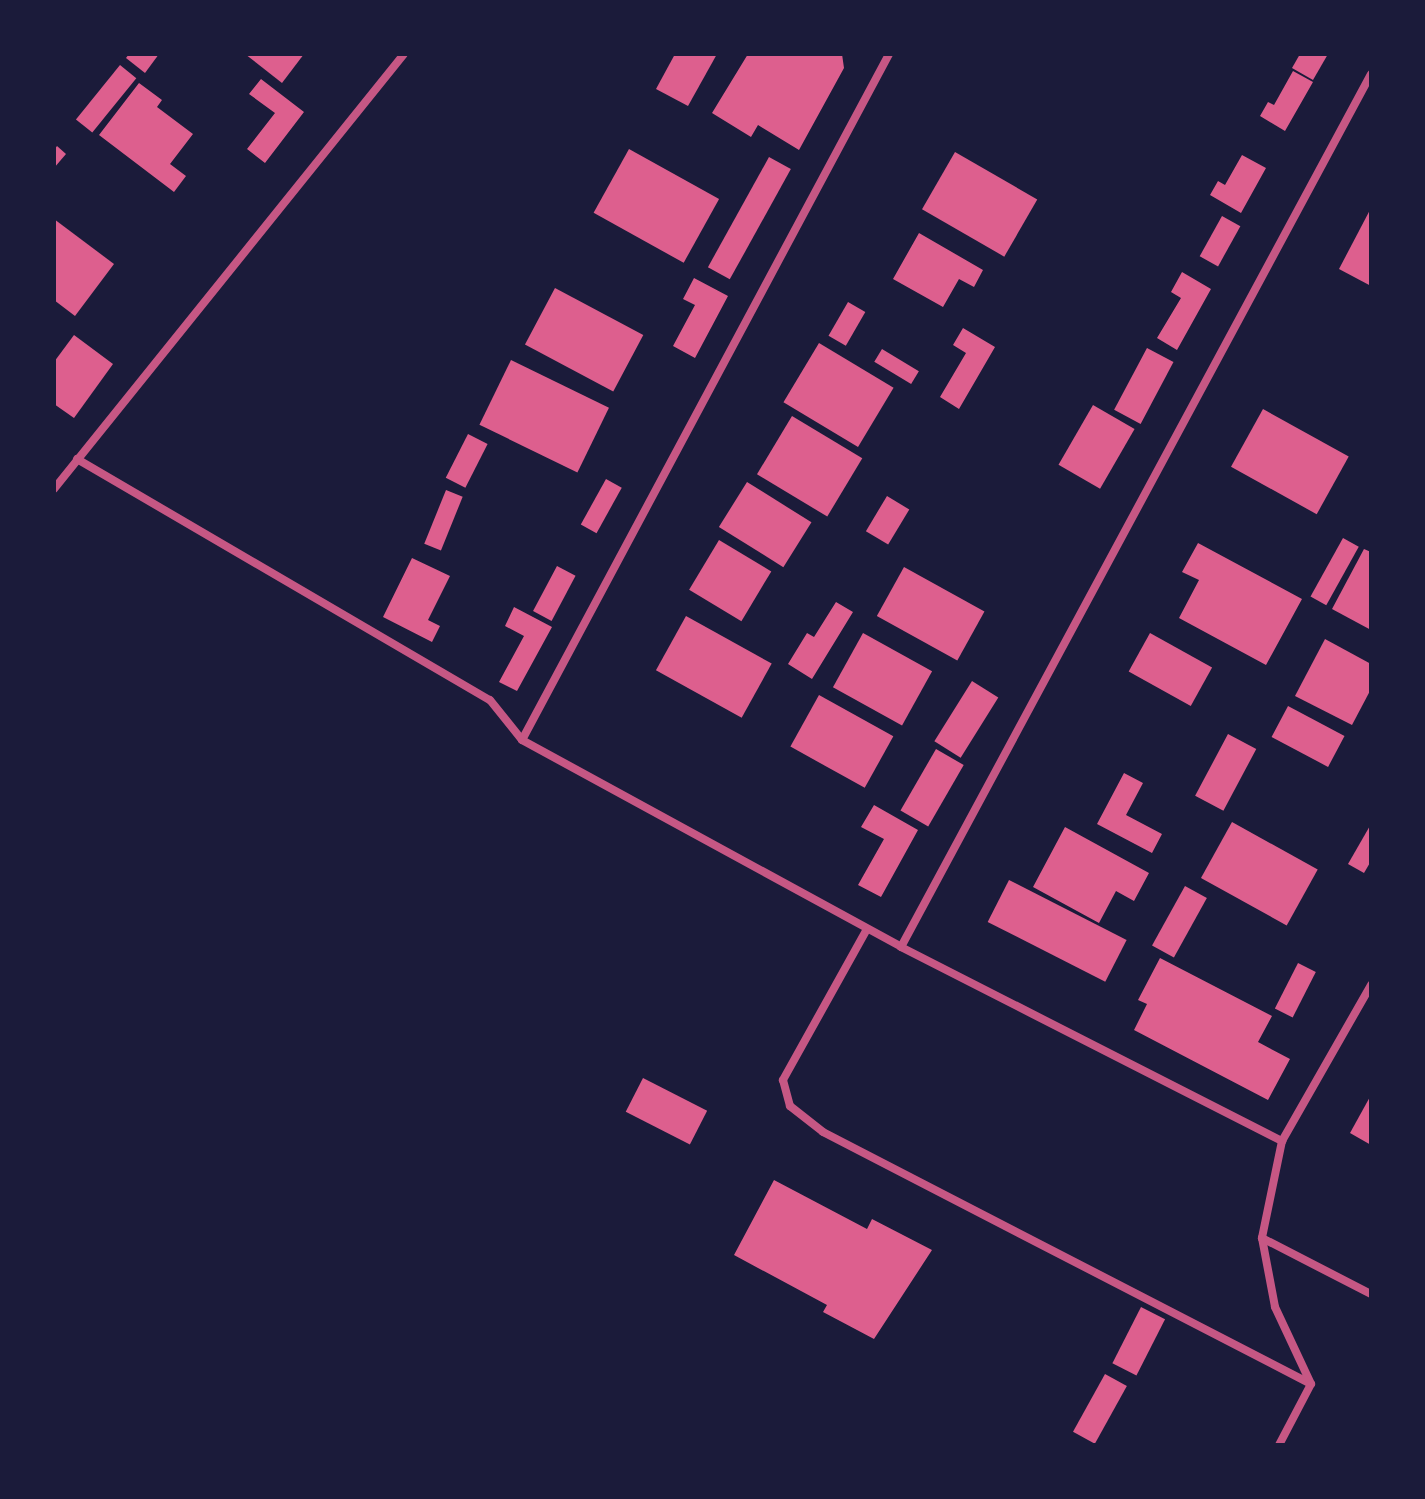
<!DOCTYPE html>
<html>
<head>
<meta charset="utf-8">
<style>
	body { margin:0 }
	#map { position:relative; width:1425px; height:1499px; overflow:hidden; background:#1b1b3a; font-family:Quicksand,sans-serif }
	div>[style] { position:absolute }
	.building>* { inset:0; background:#dd5f8e; transform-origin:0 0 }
	.minor>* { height:8px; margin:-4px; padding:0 4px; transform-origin:4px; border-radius:4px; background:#c65784 }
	span { translate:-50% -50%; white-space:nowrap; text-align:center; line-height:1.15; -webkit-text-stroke:7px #1b1b3a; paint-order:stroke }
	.frame { position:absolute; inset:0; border:56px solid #1b1b3a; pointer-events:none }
</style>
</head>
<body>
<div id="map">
	<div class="building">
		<i style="clip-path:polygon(129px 54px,159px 54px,145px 73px,126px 58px)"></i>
		<i style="clip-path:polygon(245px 54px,304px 54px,282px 83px)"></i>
		<i style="clip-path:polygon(675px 54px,717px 54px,688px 106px,656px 89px)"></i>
		<i style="clip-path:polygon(748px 54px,842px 54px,844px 68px,799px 150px,758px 125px,751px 137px,712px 113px)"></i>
		<i style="clip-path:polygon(1300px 54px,1328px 54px,1313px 80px,1292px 68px)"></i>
		<i style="left:120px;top:65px;width:21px;height:70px;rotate:39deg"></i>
		<i style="clip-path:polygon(1293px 71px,1313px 82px,1285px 131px,1260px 116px,1268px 102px,1274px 105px)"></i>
		<i style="clip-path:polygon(261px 79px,304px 112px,265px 163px,247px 149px,275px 113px,249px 94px)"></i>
		<i style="clip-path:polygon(139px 83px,162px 100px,157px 107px,193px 134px,170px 164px,186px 176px,174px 192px,99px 135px)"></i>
		<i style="clip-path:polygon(57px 146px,66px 154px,54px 168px,54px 150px)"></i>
		<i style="left:629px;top:149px;width:103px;height:73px;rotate:29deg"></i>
		<i style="left:955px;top:152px;width:95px;height:66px;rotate:30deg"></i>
		<i style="clip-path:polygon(1242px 155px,1266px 168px,1241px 213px,1210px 195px,1218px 181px,1225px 185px)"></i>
		<i style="left:769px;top:157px;width:25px;height:126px;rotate:29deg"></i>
		<i style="clip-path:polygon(1371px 208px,1371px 286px,1339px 269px)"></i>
		<i style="left:1222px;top:216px;width:21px;height:46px;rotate:29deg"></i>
		<i style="clip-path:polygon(54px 219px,114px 264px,75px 316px,54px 300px)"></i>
		<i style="clip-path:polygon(919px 233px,983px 270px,974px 287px,959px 279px,943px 307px,893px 279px)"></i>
		<i style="clip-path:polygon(1182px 272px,1211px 289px,1177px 350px,1157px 338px,1181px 298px,1171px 292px)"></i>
		<i style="clip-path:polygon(694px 278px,728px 296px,695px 358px,673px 346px,695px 305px,683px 299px)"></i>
		<i style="left:555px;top:288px;width:100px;height:64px;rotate:28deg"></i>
		<i style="left:848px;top:302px;width:20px;height:39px;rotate:30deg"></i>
		<i style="clip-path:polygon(963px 328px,995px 347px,959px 409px,940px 397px,966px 353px,953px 345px)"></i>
		<i style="clip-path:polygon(74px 335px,113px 364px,74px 418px,54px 404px,54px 362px)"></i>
		<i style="left:819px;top:343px;width:87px;height:69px;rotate:31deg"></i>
		<i style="left:1147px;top:348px;width:30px;height:70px;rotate:28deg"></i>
		<i style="left:882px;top:349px;width:43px;height:15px;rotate:31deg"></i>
		<i style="left:511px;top:360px;width:109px;height:72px;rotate:26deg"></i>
		<i style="left:1093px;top:405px;width:48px;height:69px;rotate:30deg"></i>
		<i style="left:1263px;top:409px;width:98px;height:66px;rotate:29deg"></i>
		<i style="left:792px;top:416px;width:82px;height:68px;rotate:31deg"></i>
		<i style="left:468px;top:434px;width:22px;height:49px;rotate:27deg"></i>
		<i style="left:606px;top:479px;width:18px;height:52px;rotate:29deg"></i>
		<i style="left:747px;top:482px;width:76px;height:53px;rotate:32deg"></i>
		<i style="left:446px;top:490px;width:18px;height:58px;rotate:22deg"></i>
		<i style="left:887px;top:496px;width:26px;height:41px;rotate:31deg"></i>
		<i style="left:1343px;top:538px;width:18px;height:67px;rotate:29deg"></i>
		<i style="left:719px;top:540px;width:61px;height:58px;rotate:31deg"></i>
		<i style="clip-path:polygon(1198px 543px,1302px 599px,1266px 665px,1179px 618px,1199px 580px,1182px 572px)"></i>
		<i style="clip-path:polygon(1364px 549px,1371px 552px,1371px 630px,1332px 609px)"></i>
		<i style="clip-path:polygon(412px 558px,450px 576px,428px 620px,440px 626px,432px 642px,383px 617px)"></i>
		<i style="left:557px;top:566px;width:21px;height:51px;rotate:28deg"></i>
		<i style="left:904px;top:567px;width:92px;height:56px;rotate:29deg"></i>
		<i style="clip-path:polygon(836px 602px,853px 612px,812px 679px,788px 664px,807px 633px,814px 637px)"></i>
		<i style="clip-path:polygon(514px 607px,552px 627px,517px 691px,499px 682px,524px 636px,505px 626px)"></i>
		<i style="left:686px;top:616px;width:98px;height:62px;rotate:29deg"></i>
		<i style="left:863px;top:633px;width:79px;height:62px;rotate:29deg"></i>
		<i style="left:1150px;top:633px;width:71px;height:44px;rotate:29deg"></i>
		<i style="clip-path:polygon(1325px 639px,1371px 664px,1371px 689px,1352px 725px,1295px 696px)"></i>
		<i style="left:972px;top:681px;width:31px;height:71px;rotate:32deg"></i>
		<i style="left:819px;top:695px;width:85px;height:59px;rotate:29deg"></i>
		<i style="left:1288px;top:706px;width:64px;height:35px;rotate:28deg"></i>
		<i style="left:1228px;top:734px;width:32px;height:70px;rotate:28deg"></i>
		<i style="left:936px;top:749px;width:32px;height:71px;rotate:30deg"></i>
		<i style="clip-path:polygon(1124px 773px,1143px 783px,1126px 815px,1162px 834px,1152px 853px,1097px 824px)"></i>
		<i style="clip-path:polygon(874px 805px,918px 830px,881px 897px,858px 885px,884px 839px,861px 827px)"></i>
		<i style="left:1232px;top:822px;width:98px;height:64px;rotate:29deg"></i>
		<i style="clip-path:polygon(1371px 824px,1371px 861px,1364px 873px,1348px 864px)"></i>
		<i style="clip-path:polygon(1065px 827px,1149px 873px,1134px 901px,1116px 891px,1099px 923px,1033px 887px)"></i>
		<i style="left:1009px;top:880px;width:132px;height:47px;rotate:27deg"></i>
		<i style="left:1185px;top:886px;width:25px;height:68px;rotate:29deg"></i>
		<i style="clip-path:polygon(1160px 958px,1272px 1016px,1258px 1042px,1290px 1059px,1268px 1100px,1134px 1030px,1147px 1004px,1138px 1000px)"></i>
		<i style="left:1298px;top:963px;width:20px;height:51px;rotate:27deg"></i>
		<i style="left:643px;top:1078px;width:72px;height:38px;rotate:27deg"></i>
		<i style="clip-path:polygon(1371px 1095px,1371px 1145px,1350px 1133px)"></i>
		<i style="clip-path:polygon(774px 1180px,867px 1229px,872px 1219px,932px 1250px,874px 1339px,823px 1312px,827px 1305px,734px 1255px)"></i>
		<i style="left:1141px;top:1307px;width:27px;height:63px;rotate:27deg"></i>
		<i style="left:1105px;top:1374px;width:25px;height:66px;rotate:29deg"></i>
	</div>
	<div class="minor">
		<i style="left:77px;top:459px;width:478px;rotate:30.3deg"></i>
		<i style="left:490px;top:700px;width:51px;rotate:51.3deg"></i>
		<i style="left:522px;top:740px;width:432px;rotate:28.6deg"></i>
		<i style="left:901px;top:947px;width:428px;rotate:27deg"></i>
		<i style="left:1282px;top:1141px;width:99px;rotate:101.7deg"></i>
		<i style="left:1262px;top:1238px;width:123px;rotate:27.2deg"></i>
		<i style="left:54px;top:489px;width:558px;rotate:-51.18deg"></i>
		<i style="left:522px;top:740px;width:778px;rotate:-61.85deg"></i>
		<i style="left:867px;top:929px;width:173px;rotate:119.1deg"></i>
		<i style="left:783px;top:1080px;width:27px;rotate:75deg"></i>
		<i style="left:790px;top:1106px;width:42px;rotate:38.2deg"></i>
		<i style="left:823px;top:1132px;width:549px;rotate:27.31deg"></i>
		<i style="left:901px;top:947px;width:991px;rotate:-61.7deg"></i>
		<i style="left:1282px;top:1141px;width:180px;rotate:-60.3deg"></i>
		<i style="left:1262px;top:1238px;width:70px;rotate:79.3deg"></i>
		<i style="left:1275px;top:1307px;width:85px;rotate:64.9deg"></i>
		<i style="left:1311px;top:1384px;width:69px;rotate:117.7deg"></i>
	</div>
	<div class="frame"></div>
</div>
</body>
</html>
